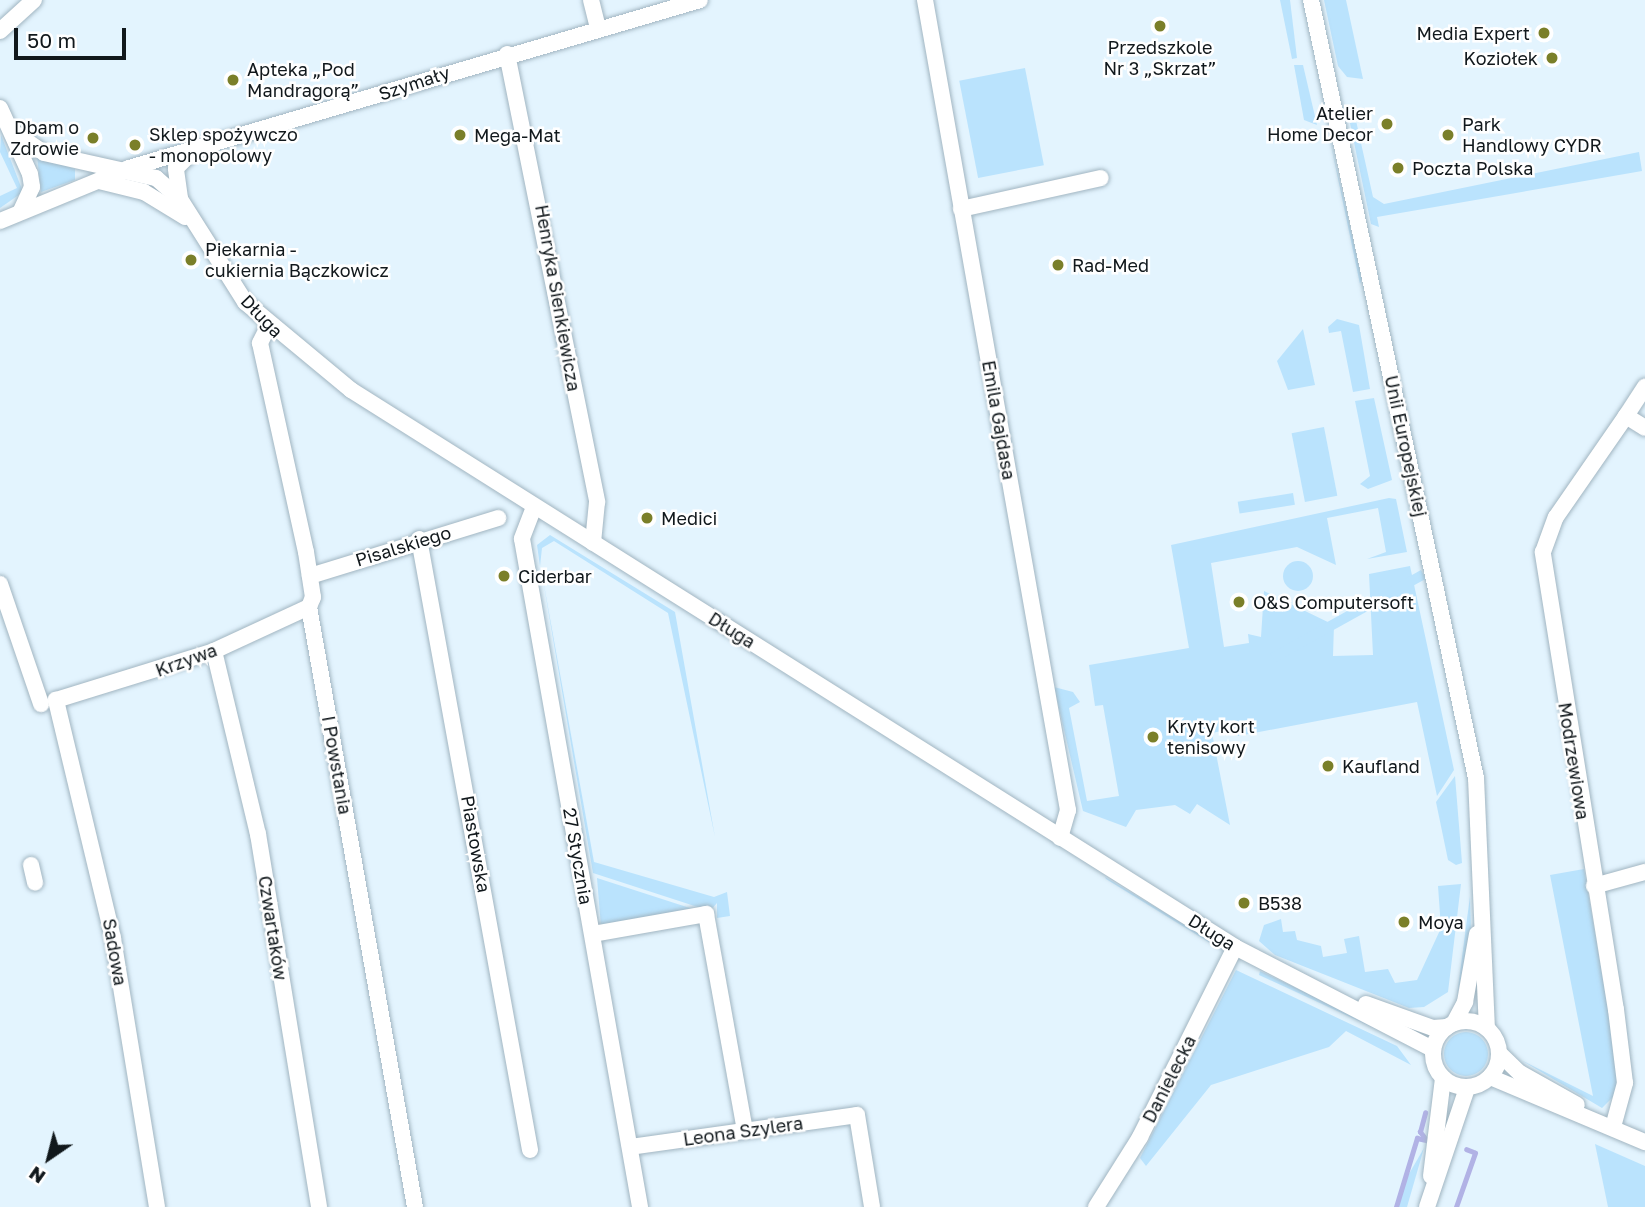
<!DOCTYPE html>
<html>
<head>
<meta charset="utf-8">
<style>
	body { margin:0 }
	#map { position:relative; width:1645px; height:1207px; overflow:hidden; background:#e3f4fe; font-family:"Golos Text",sans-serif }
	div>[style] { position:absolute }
	.green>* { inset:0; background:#bae3fd; transform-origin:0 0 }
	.round { border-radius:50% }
	.stream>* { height:4.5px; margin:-2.25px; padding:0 2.25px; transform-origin:2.25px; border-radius:2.25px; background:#b1b2e5 }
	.roads { filter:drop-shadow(0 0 2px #a1b5c1) drop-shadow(0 0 2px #a1b5c1) }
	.minor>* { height:16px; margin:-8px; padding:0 8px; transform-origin:8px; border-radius:8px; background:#fff }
	.minor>.ring { margin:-8px; padding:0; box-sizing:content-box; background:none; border:16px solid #fff; border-radius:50% }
	.dots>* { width:19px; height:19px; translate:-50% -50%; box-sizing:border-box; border:4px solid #fff; border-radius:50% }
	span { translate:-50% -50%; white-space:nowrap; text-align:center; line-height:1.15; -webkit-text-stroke:5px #fff; paint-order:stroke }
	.poi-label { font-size:18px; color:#11181c }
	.right { translate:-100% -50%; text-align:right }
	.left { translate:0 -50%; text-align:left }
	.street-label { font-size:18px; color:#11181c }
	.north { position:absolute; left:14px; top:1123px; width:70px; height:70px; -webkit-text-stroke:5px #fff; paint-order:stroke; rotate:215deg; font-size:19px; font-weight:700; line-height:28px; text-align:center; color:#11181c }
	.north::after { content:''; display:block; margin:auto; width:24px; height:32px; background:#11181c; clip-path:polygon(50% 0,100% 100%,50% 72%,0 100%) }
	.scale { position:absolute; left:14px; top:28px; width:112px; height:32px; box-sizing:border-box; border:4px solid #11181c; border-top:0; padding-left:9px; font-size:21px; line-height:24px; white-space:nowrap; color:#11181c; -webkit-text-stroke:5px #fff; paint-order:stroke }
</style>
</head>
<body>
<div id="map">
	<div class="green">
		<i style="clip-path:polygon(1280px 0,1290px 0,1297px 58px,1292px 59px)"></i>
		<i style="clip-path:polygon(1324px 0,1346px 0,1363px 79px,1347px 77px,1338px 66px)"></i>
		<i style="clip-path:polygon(1294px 65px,1303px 65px,1317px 125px,1304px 120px)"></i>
		<i style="left:1025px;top:68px;width:99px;height:67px;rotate:79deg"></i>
		<i style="clip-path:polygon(1355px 116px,1373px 197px,1384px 204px,1639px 152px,1642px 171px,1377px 217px,1379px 227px,1371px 224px,1350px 123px)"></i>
		<i style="clip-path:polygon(1px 135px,23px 192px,0 208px,0 196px,17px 188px,0 152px)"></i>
		<i style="clip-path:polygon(1330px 140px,1362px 279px,1360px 284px)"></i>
		<i style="clip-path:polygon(37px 156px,75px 169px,75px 180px,41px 192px)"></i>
		<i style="clip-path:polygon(1337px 319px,1359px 325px,1370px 389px,1353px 392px,1341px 331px,1329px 333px,1328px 327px)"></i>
		<i style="clip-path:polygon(1303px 329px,1315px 385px,1288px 390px,1277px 361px)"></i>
		<i style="clip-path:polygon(1374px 398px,1392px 480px,1368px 489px,1360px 484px,1370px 476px,1355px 401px)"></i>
		<i style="left:1324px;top:427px;width:70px;height:33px;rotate:79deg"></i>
		<i style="left:1293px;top:493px;width:12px;height:56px;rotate:81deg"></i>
		<i style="clip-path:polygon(1389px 498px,1396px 499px,1407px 552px,1367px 559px,1386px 552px,1378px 508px,1327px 518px,1336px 565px,1297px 547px,1211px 563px,1224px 647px,1249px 643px,1248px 634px,1261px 637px,1264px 591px,1334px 625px,1333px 656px,1373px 655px,1369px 574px,1410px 566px,1454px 770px,1437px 796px,1417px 702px,1238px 736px,1236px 728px,1212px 733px,1230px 825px,1197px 804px,1190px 814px,1175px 805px,1136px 810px,1126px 827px,1083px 811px,1054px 687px,1073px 692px,1080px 702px,1069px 708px,1087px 801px,1119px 796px,1103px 705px,1095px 706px,1089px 665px,1189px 648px,1171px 545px)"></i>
		<i style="clip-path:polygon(550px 535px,675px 612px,715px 837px,668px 613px,554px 541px,542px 548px,540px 566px,537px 545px)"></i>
		<i class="round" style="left:1283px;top:561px;width:30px;height:30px"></i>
		<i style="left:1421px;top:570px;width:10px;height:172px;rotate:61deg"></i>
		<i style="clip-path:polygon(542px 574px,594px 862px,714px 897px,727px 892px,730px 916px,717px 918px,717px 903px,710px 911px,593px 873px)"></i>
		<i style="clip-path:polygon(1455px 776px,1462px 863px,1456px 865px,1448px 860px,1436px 802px)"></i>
		<i style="clip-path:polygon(1584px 869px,1618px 1066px,1616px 1094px,1602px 1108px,1521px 1060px,1593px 1096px,1550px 875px)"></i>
		<i style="clip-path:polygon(1105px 877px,1212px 941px,1215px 946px,1106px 879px)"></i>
		<i style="clip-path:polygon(597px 878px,696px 910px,601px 927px)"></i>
		<i style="clip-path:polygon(1461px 884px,1448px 992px,1424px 1007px,1409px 1008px,1275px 955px,1259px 941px,1264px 925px,1281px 919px,1283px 932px,1295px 931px,1297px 940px,1321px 946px,1323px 957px,1347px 953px,1344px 939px,1359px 936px,1365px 972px,1388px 969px,1395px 983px,1417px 980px,1441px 928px,1438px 886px)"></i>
		<i style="clip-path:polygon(1470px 896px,1471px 932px,1457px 996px)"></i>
		<i style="clip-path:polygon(1236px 970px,1397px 1046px,1411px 1065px,1346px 1031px,1329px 1047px,1211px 1085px,1146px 1166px,1140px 1158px)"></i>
		<i style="clip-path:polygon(1260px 971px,1331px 1004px,1398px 1039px,1259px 975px)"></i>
		<i class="round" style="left:1444px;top:1032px;width:44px;height:44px"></i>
		<i style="clip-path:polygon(1595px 1144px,1645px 1166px,1645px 1207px,1608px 1207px)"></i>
		<i style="clip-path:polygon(1424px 1148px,1407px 1207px,1398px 1207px,1406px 1179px)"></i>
	</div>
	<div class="stream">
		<i style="left:1396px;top:1207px;width:72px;rotate:-73.1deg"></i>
		<i style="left:1417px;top:1138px;width:9px;rotate:13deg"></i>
		<i style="left:1426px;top:1140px;width:10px;rotate:-127deg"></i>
		<i style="left:1420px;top:1132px;width:20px;rotate:-75deg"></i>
		<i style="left:1456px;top:1207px;width:57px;rotate:-70.6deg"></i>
		<i style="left:1475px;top:1153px;width:9px;rotate:-159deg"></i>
	</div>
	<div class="roads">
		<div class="minor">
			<i style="left:591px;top:0;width:29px;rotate:76deg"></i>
			<i style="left:925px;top:0;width:823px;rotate:79.99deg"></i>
			<i style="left:1068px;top:810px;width:29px;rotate:106deg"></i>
			<i style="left:1311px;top:0;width:795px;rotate:78.03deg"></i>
			<i style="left:1476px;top:778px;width:250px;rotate:87.5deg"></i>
			<i style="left:0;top:31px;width:46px;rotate:-42.4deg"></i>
			<i style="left:507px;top:54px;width:457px;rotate:78.6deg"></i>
			<i style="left:597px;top:502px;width:41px;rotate:95.6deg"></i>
			<i style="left:0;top:108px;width:72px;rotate:65.6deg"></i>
			<i style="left:30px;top:174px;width:13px;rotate:81deg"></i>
			<i style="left:32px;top:187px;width:26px;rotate:115deg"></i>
			<i style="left:13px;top:132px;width:37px;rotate:34deg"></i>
			<i style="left:44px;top:153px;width:115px;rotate:12.6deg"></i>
			<i style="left:156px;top:178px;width:32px;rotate:41deg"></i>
			<i style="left:180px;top:199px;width:122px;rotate:57.7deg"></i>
			<i style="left:245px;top:302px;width:138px;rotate:39.7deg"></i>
			<i style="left:351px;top:390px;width:1045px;rotate:32.21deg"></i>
			<i style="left:1235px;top:947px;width:223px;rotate:27.3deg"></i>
			<i style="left:99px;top:181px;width:46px;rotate:13.7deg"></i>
			<i style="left:144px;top:192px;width:48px;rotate:31.4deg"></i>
			<i style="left:180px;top:198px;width:30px;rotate:-98deg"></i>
			<i style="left:176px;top:168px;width:23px;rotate:-45deg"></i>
			<i style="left:961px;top:209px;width:143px;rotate:-12.5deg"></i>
			<i style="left:0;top:221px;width:139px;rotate:-22.3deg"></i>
			<i style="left:129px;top:168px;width:595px;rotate:-16.39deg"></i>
			<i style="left:268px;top:327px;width:18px;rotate:117deg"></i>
			<i style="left:260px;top:343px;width:214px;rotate:77.6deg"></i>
			<i style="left:306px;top:552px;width:46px;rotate:81.2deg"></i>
			<i style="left:313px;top:597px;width:11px;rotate:112deg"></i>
			<i style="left:309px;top:607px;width:609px;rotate:79.98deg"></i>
			<i style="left:1626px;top:416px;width:35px;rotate:-57deg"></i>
			<i style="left:534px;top:507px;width:34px;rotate:111deg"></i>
			<i style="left:522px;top:539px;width:678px;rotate:79.98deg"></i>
			<i style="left:419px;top:539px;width:621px;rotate:79.7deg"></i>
			<i style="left:310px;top:576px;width:197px;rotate:-17.1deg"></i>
			<i style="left:0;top:584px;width:127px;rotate:71.1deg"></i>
			<i style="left:214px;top:651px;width:188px;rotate:76.5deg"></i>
			<i style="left:258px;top:834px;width:378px;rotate:80.7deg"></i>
			<i style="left:31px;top:865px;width:18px;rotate:77deg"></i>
			<i style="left:1594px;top:886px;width:53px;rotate:-15.4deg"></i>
			<i style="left:593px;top:934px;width:115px;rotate:-10deg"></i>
			<i style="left:706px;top:914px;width:220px;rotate:79.8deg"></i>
			<i style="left:1366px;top:1004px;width:71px;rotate:19.7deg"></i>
			<i style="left:1433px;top:1028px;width:14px;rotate:-4deg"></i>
			<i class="ring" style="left:1433px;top:1021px;width:50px;height:50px"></i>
			<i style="left:1454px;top:1023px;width:24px;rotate:-62deg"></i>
			<i style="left:1465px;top:1002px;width:69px;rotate:-80deg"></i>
			<i style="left:1499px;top:1053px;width:29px;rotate:44deg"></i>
			<i style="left:1520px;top:1073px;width:65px;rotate:29.3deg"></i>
			<i style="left:1490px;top:1077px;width:168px;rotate:22.8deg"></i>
			<i style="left:1613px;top:1127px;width:46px;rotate:-74.7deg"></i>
			<i style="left:1625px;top:1083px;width:74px;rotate:-97deg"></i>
			<i style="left:1616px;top:1010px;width:464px;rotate:-99.1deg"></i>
			<i style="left:1543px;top:552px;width:37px;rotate:-70deg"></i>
			<i style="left:1556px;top:517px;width:123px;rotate:-55.3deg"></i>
			<i style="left:1626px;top:416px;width:22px;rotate:32deg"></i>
			<i style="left:630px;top:1147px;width:229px;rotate:-8deg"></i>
			<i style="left:857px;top:1115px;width:93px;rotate:80.7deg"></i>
			<i style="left:1431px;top:1176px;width:99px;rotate:-83deg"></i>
			<i style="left:157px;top:1207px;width:273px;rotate:-99.3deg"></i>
			<i style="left:113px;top:938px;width:245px;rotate:-103.5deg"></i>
			<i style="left:56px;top:700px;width:165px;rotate:-17.2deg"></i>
			<i style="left:214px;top:651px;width:105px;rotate:-24.9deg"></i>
			<i style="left:1096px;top:1207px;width:83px;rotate:-57.8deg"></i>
			<i style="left:1140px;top:1137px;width:212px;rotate:-63.4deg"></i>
			<i style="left:1427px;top:1207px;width:126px;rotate:-71.4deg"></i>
		</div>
	</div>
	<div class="dots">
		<i style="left:1160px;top:26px;background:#7a7f29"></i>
		<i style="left:1544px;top:33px;background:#7a7f29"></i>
		<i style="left:1552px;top:58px;background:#7a7f29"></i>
		<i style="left:233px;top:80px;background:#7a7f29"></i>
		<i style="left:1387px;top:124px;background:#7a7f29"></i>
		<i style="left:460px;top:135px;background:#7a7f29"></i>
		<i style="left:1448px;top:135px;background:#7a7f29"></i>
		<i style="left:93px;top:138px;background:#7a7f29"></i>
		<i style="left:135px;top:145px;background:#7a7f29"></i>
		<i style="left:1398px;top:168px;background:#7a7f29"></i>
		<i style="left:191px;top:260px;background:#7a7f29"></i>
		<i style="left:1058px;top:265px;background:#7a7f29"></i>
		<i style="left:647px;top:518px;background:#7a7f29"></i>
		<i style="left:504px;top:576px;background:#7a7f29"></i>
		<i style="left:1239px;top:602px;background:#7a7f29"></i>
		<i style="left:1153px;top:737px;background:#7a7f29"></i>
		<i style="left:1328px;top:766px;background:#7a7f29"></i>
		<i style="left:1244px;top:903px;background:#7a7f29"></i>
		<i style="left:1404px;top:922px;background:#7a7f29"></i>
	</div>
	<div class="poi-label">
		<span class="right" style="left:1530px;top:33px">Media Expert</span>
		<span style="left:1160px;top:58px">Przedszkole<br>Nr 3 „Skrzat”</span>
		<span class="right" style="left:1538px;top:58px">Koziołek</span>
		<span class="left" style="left:247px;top:80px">Apteka „Pod<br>Mandragorą”</span>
		<span class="right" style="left:1373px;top:124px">Atelier<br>Home Decor</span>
		<span class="left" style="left:1462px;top:135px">Park<br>Handlowy CYDR</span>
		<span class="right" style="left:79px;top:138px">Dbam o<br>Zdrowie</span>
		<span class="left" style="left:149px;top:145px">Sklep spożywczo<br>- monopolowy</span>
		<span class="left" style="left:474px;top:135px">Mega-Mat</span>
		<span class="left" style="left:1412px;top:168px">Poczta Polska</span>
		<span class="left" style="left:205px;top:260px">Piekarnia -<br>cukiernia Bączkowicz</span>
		<span class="left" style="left:1072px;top:265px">Rad-Med</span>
		<span class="left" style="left:661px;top:518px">Medici</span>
		<span class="left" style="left:518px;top:576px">Ciderbar</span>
		<span class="left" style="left:1253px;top:602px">O&amp;S Computersoft</span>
		<span class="left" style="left:1167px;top:737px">Kryty kort<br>tenisowy</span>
		<span class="left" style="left:1342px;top:766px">Kaufland</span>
		<span class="left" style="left:1258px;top:903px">B538</span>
		<span class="left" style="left:1418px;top:922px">Moya</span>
	</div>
	<div class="street-label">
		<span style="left:414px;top:83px;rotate:-18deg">Szymały</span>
		<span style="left:558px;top:298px;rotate:80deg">Henryka Sienkiewicza</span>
		<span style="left:262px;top:316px;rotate:46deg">Długa</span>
		<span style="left:999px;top:420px;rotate:80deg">Emila Gajdasa</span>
		<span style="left:1406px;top:446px;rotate:78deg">Unii Europejskiej</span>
		<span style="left:403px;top:546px;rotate:-17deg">Pisalskiego</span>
		<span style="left:732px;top:630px;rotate:32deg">Długa</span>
		<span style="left:186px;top:660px;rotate:-20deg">Krzywa</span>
		<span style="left:1574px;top:761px;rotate:81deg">Modrzewiowa</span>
		<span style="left:337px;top:765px;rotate:80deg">I Powstania</span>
		<span style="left:476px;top:844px;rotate:80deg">Piastowska</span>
		<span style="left:578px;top:856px;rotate:80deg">27 Stycznia</span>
		<span style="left:273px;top:928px;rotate:81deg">Czwartaków</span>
		<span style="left:1212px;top:932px;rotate:32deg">Długa</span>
		<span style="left:115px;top:952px;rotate:80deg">Sadowa</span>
		<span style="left:1169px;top:1079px;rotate:-63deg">Danielecka</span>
		<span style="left:743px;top:1131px;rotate:-8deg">Leona Szylera</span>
	</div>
	<div class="north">N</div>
	<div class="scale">50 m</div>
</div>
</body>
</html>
